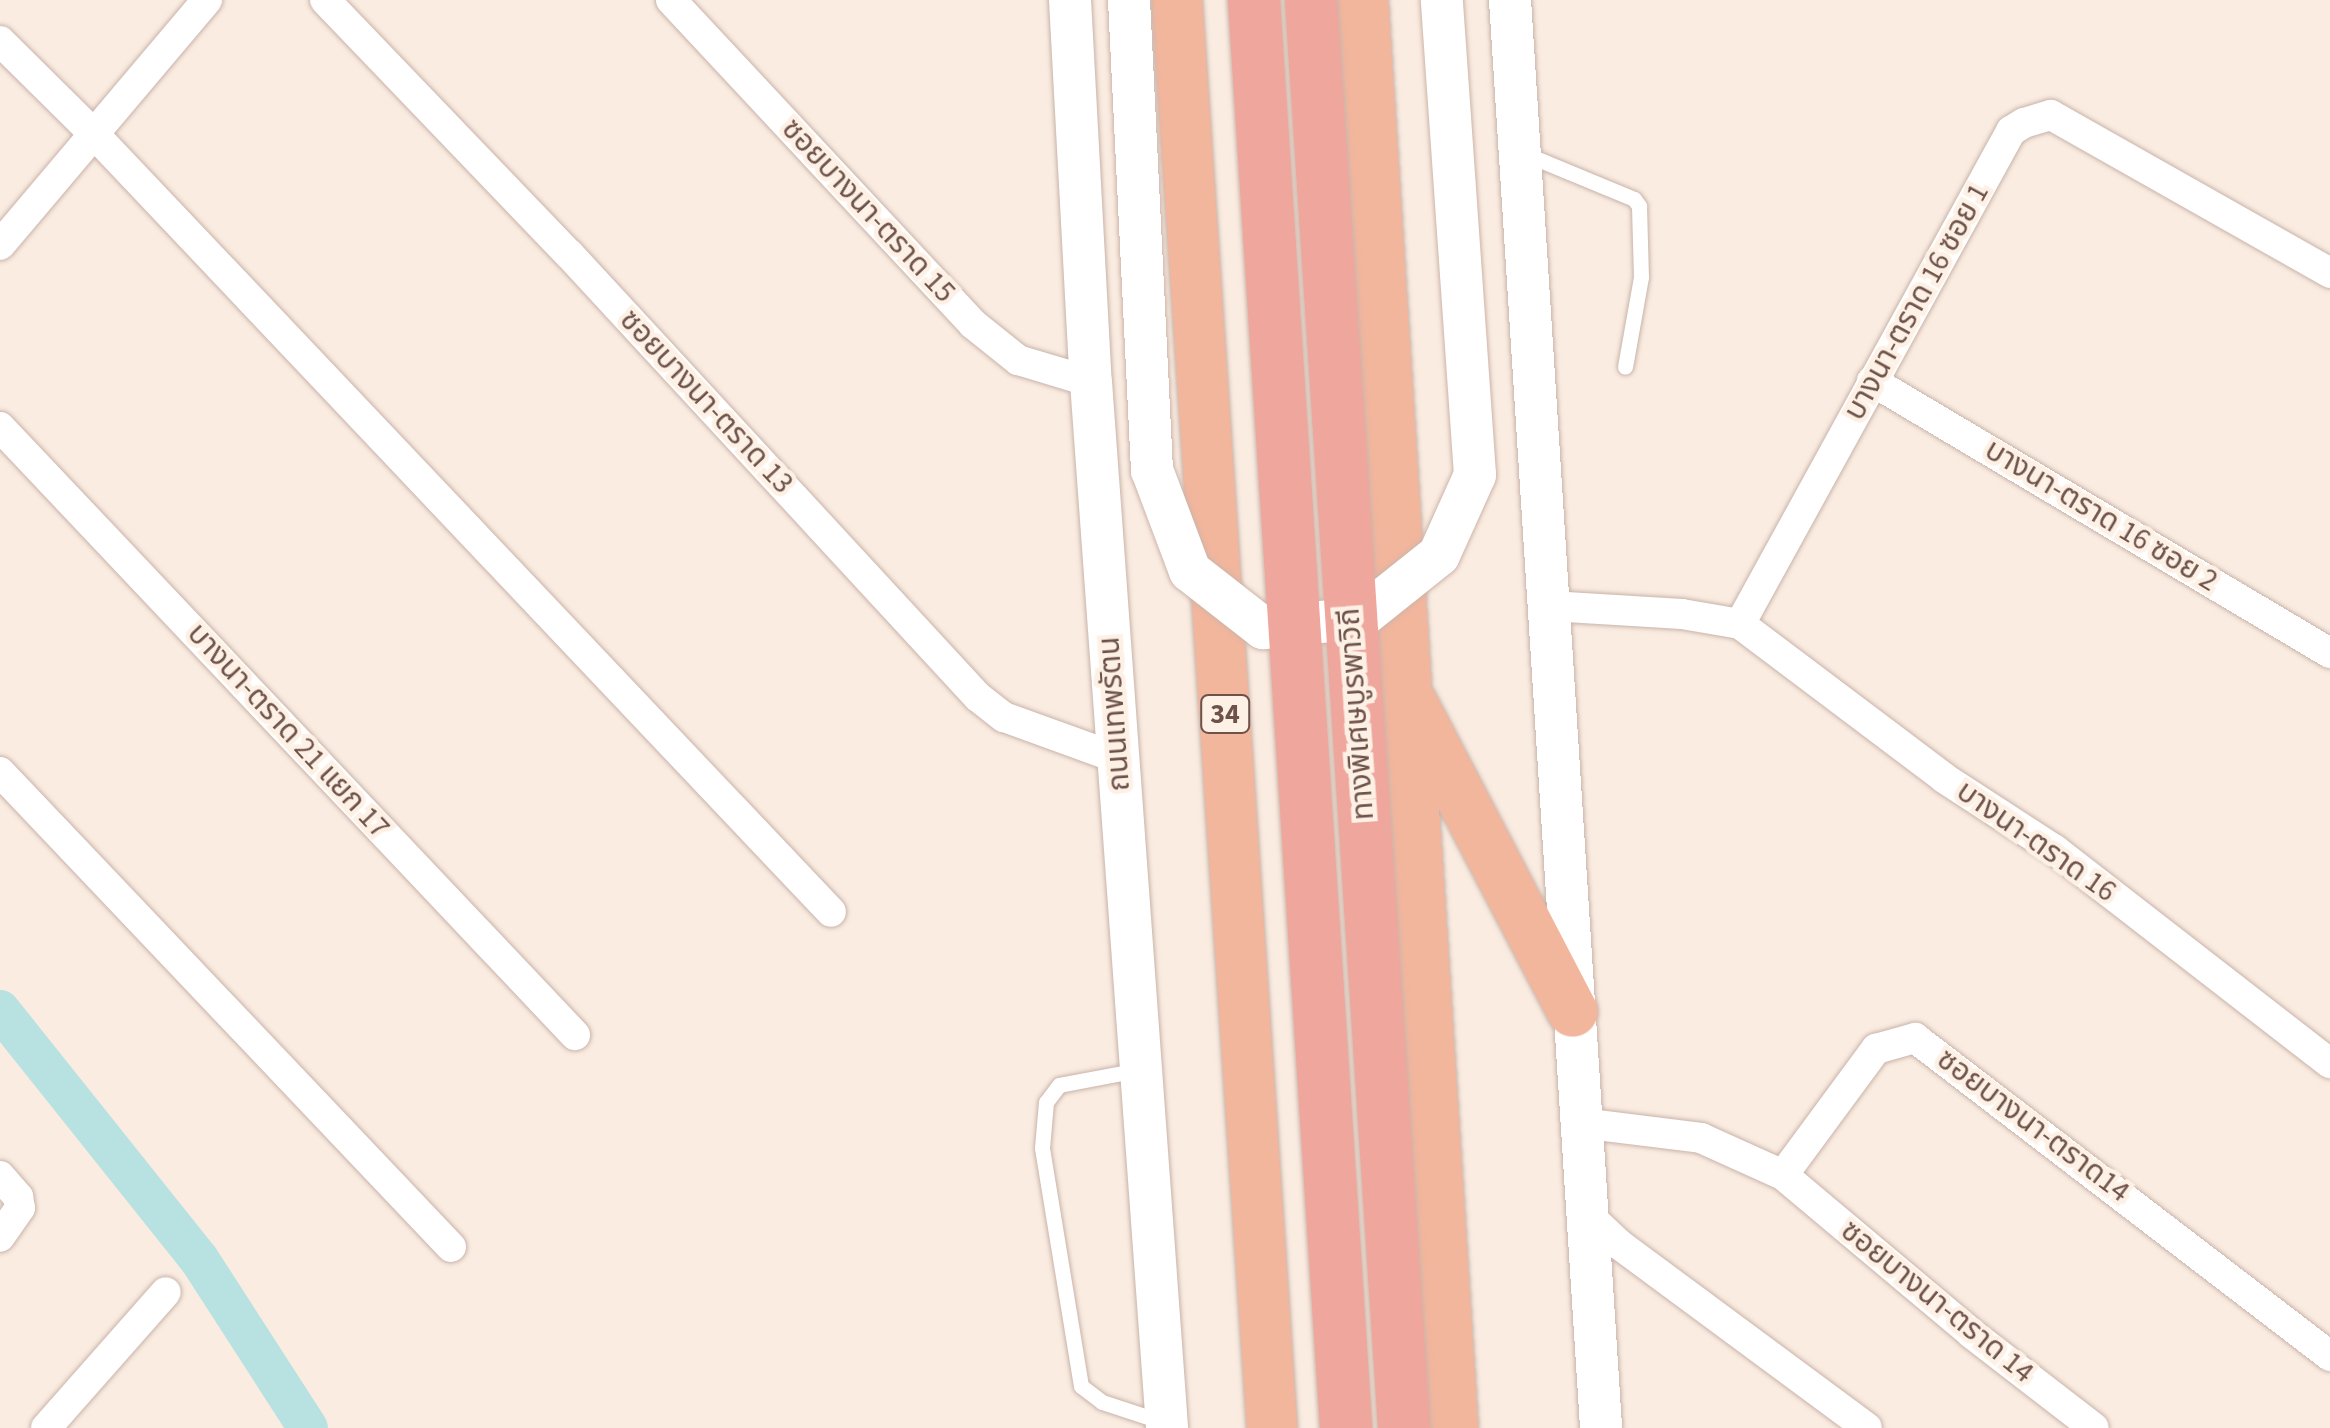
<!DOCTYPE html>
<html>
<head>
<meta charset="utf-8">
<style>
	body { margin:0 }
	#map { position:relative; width:2330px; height:1428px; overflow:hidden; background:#faece1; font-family:"Source Sans 3","Noto Sans Thai",sans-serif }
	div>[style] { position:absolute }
	.canal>* { height:40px; margin:-20px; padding:0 20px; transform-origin:20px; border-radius:20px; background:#b8e1e1 }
	.roads { filter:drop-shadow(0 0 2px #c9b3a9) drop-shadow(0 0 2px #c9b3a9) }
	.service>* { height:15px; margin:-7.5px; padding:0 7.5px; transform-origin:7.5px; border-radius:7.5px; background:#fff }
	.minor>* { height:30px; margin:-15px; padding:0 15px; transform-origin:15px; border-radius:15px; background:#fff }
	.secondary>* { height:42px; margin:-21px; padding:0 21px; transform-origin:21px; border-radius:21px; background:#fff }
	.trunk>* { height:50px; margin:-25px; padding:0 25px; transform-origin:25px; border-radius:25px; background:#f2b69d }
	.bridges { filter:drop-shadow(0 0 2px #ceb4a9) drop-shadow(0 0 2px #ceb4a9) }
	.secondary-bridge>* { height:42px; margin:-21px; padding:0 21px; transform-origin:21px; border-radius:21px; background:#fff }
	.motorway-bridge>* { height:52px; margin:-26px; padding:0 26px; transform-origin:26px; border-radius:26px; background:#efa69c }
	span { translate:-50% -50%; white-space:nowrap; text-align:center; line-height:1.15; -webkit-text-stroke:9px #fdf1e6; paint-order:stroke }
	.shield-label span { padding:2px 8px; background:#fdf1e6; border:2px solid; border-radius:8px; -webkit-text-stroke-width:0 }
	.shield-label { font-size:28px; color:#6e524a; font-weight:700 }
	.street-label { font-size:30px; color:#6e524a }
</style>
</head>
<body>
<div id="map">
	<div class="canal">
		<i style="left:0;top:1010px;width:319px;rotate:51.4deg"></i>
		<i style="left:199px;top:1259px;width:201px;rotate:57.2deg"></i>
	</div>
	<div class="roads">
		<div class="service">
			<i style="left:1523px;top:153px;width:120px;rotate:22.5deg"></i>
			<i style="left:1634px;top:199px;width:9px;rotate:54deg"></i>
			<i style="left:1639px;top:206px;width:71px;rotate:88.4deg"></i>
			<i style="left:1641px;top:277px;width:91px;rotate:100.1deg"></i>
			<i style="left:1138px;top:1070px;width:80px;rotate:169.2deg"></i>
			<i style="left:1059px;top:1085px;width:21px;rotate:127deg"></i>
			<i style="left:1046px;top:1102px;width:46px;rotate:95deg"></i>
			<i style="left:1042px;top:1148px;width:241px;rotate:80.7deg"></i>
			<i style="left:1081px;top:1386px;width:26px;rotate:37deg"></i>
			<i style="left:1102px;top:1402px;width:61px;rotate:18.1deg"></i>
		</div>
		<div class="minor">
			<i style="left:325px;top:0;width:352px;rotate:46.2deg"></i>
			<i style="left:569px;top:254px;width:603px;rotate:47.29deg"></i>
			<i style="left:978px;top:697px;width:33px;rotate:38deg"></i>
			<i style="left:1004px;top:717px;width:120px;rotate:19.9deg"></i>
			<i style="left:671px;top:0;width:443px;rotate:47deg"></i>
			<i style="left:973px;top:324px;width:58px;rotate:38.7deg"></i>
			<i style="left:1018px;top:360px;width:76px;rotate:16.8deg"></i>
			<i style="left:0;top:41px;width:134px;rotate:44.7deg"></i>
			<i style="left:95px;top:135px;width:1070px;rotate:46.55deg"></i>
			<i style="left:0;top:245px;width:321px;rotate:-49.8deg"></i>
			<i style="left:1872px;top:381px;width:533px;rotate:30.71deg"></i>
			<i style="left:0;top:427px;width:837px;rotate:46.6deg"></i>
			<i style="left:1550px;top:606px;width:132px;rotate:3.5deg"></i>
			<i style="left:1682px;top:614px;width:59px;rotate:9.8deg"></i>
			<i style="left:1740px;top:624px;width:256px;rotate:37deg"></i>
			<i style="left:1944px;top:778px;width:132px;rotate:33deg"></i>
			<i style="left:2055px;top:850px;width:348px;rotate:37.8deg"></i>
			<i style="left:1740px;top:624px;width:563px;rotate:-61.2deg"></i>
			<i style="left:2011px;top:131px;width:15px;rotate:-32deg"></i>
			<i style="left:2024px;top:123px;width:28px;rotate:-17deg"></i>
			<i style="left:2051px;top:115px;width:321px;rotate:29.5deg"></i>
			<i style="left:0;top:772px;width:655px;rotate:46.48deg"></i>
			<i style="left:1581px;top:1123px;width:121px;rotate:7.1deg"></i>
			<i style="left:1701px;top:1138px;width:90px;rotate:24.3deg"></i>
			<i style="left:1783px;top:1175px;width:246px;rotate:40deg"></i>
			<i style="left:1971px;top:1333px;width:155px;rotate:37.7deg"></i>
			<i style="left:1783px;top:1175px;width:157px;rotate:-53.6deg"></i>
			<i style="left:1876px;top:1049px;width:41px;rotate:-15.8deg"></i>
			<i style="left:1915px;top:1038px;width:523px;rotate:37.46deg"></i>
			<i style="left:0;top:1176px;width:28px;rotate:49deg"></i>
			<i style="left:18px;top:1197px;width:11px;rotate:80deg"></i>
			<i style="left:20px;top:1208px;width:35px;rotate:125deg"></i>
			<i style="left:1588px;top:1215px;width:44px;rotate:43.2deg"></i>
			<i style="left:1620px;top:1245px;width:307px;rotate:36.5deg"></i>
			<i style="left:46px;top:1428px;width:181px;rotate:-48.6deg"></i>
		</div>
		<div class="secondary">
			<i style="left:1070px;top:0;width:383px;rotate:86.9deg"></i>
			<i style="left:1091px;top:382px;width:1049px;rotate:85.84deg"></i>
			<i style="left:1510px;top:0;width:1431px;rotate:86.35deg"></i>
		</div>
		<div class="trunk">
			<i style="left:1177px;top:0;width:1431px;rotate:86.19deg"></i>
			<i style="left:1363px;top:0;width:1431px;rotate:86.39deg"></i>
			<i style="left:1412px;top:703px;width:348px;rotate:62.5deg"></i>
		</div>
	</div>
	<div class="bridges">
		<div class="secondary-bridge">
			<i style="left:1129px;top:0;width:471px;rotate:87.2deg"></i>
			<i style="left:1152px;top:470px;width:108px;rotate:69.4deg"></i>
			<i style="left:1190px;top:571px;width:93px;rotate:38deg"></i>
			<i style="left:1263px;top:628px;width:98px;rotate:-5.9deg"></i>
			<i style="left:1360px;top:618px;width:101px;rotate:-38.6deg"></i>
			<i style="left:1439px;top:555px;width:88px;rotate:-65.8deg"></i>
			<i style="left:1475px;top:475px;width:476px;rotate:-94deg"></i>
		</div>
		<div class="motorway-bridge">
			<i style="left:1254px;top:0;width:1431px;rotate:86.31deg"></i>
			<i style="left:1311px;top:0;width:1431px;rotate:86.27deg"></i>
		</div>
	</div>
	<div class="shield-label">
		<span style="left:1225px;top:714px">34</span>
	</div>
	<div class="street-label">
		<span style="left:868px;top:211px;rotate:47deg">ซอยบางนา-ตราด 15</span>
		<span style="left:1917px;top:302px;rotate:-61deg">บางนา-ตราด 16 ซอย 1</span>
		<span style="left:706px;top:402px;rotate:47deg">ซอยบางนา-ตราด 13</span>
		<span style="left:2101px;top:516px;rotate:31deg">บางนา-ตราด 16 ซอย 2</span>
		<span style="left:1115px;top:714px;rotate:-94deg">ถนนเทพรัตน</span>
		<span style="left:1357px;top:714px;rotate:-94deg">ทางพิเศษบูรพาวิถี</span>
		<span style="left:288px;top:731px;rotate:47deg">บางนา-ตราด 21 แยก 17</span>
		<span style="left:2036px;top:842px;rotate:35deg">บางนา-ตราด 16</span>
		<span style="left:2033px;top:1126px;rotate:37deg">ซอยบางนา-ตราด14</span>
		<span style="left:1937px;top:1302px;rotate:39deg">ซอยบางนา-ตราด 14</span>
	</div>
</div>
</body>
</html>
